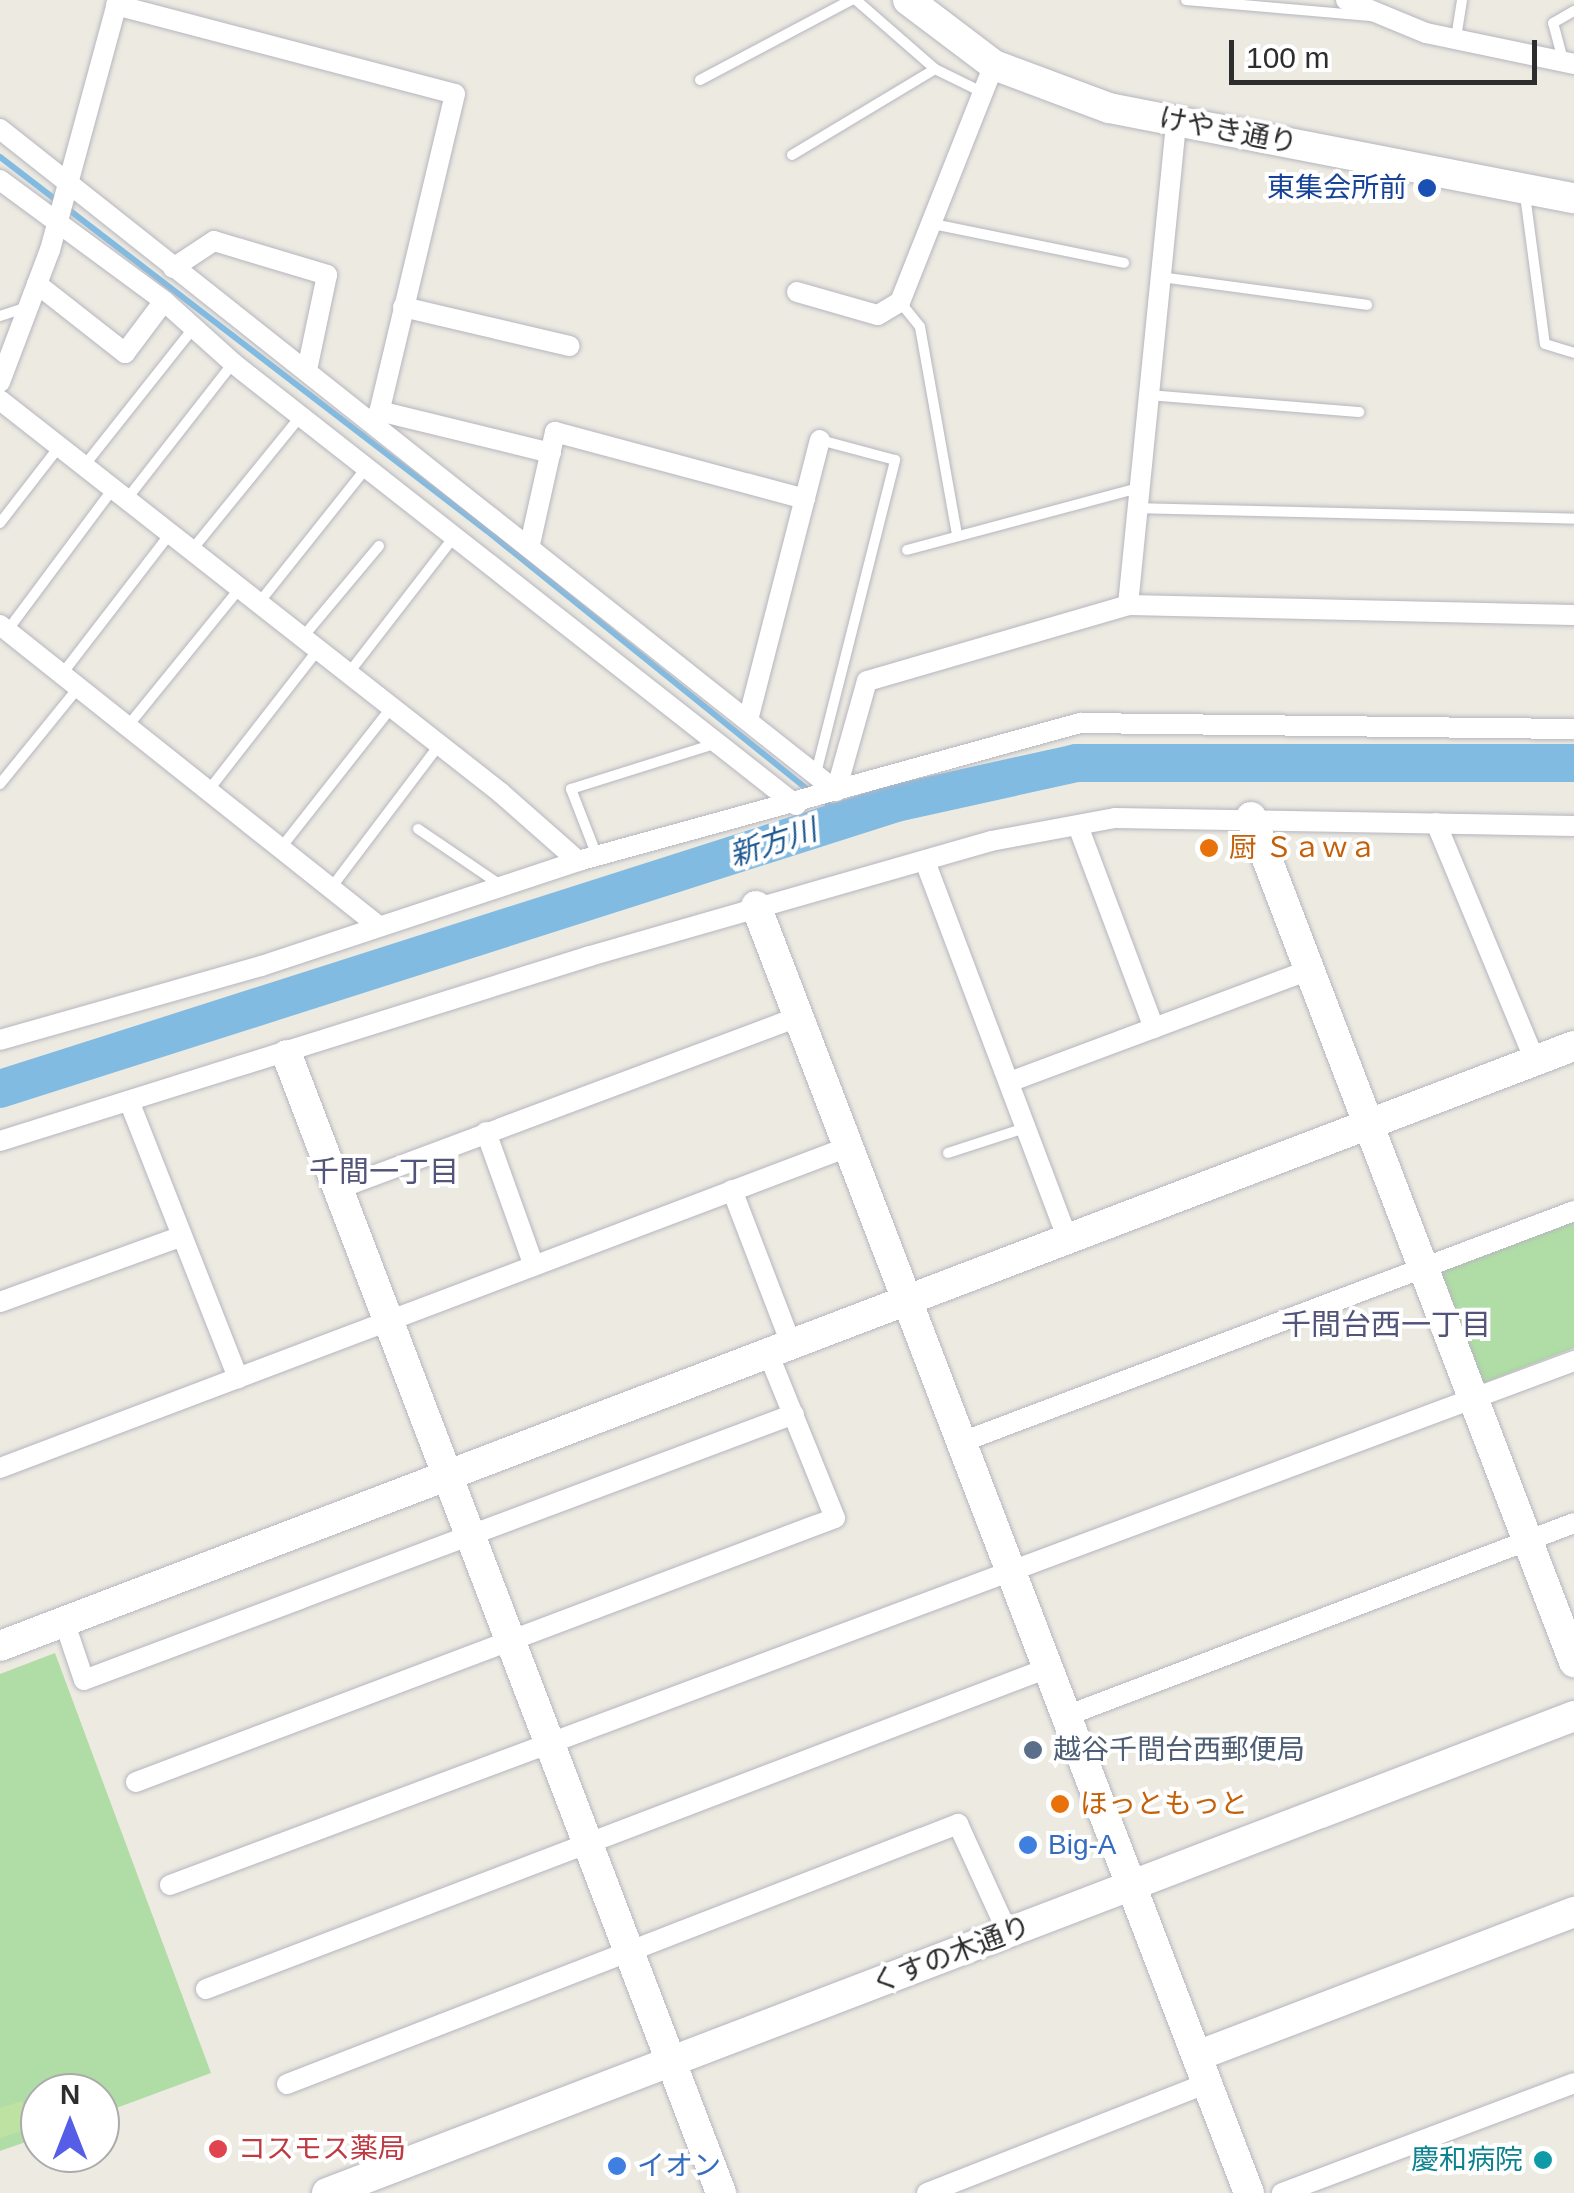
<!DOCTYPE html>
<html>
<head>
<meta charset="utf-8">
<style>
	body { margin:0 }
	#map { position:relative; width:1574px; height:2193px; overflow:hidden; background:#edeae2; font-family:Arial,"Noto Sans JP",sans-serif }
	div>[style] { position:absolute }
	.green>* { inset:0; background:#b0dda5 }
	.pitch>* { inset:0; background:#bee2a2 }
	.stream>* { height:6px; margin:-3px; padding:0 3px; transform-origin:3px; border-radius:3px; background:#82bbe2 }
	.river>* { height:38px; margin:-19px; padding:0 19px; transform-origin:19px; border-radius:19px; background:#82bbe2 }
	.roads { filter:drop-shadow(0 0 2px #b5b6bf) drop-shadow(0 0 2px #b5b6bf) }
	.lane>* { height:10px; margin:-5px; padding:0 5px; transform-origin:5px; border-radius:5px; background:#fff }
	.street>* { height:20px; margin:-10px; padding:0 10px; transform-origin:10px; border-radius:10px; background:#fff }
	.secondary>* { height:30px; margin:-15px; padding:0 15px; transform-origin:15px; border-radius:15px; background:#fff }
	.dots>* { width:28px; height:28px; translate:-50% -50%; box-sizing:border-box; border:5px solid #fff; border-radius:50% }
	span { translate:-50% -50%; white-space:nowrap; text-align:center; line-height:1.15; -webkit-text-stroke:8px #fff; paint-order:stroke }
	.street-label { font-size:28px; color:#2d2d2d }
	.transit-label { font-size:28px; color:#164399 }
	.right { translate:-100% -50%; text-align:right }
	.food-label { font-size:28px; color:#c56008 }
	.left { translate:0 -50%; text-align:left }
	.service-label { font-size:28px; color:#4e5e75 }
	.shop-label { font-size:28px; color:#366cbe }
	.health-label { font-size:28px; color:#be3a42 }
	.culture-label { font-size:28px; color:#0d838f }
	.water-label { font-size:30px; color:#1e5991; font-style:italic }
	.neighbourhood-label { font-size:30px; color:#525479 }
	.north { position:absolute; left:20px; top:2073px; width:100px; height:100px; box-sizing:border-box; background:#fff; border:2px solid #ababab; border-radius:50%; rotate:0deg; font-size:28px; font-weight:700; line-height:40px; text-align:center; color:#2d2d2d }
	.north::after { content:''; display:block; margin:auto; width:35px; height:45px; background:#565de6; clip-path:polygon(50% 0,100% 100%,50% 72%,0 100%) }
	.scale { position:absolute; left:1229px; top:40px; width:308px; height:45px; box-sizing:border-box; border:5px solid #2d2d2d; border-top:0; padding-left:12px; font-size:30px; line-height:35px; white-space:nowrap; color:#2d2d2d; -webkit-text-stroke:8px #fff; paint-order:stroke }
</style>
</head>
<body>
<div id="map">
	<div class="green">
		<i style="clip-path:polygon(1574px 1219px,1574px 1348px,1481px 1384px,1437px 1272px)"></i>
		<i style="clip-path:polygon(55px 1653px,211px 2073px,100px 2114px,100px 2093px,40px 2093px,40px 2137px,0 2151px,0 1674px)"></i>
	</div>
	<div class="pitch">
		<i style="clip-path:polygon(22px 2101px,31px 2128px,0 2138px,0 2108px)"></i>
	</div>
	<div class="stream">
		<i style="left:0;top:157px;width:613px;rotate:37.51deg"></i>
		<i style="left:486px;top:530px;width:416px;rotate:38.9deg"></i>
		<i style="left:820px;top:799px;width:40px;rotate:32deg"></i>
	</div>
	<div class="river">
		<i style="left:0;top:1089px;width:941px;rotate:-17.7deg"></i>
		<i style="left:896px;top:803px;width:184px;rotate:-12.5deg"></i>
		<i style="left:1076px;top:763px;width:498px"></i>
	</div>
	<div class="roads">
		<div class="lane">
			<i style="left:856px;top:0;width:105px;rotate:41.1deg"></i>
			<i style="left:935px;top:69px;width:55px;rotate:26.1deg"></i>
			<i style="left:1186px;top:0;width:185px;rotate:5deg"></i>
			<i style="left:1456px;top:38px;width:38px;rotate:-81deg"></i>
			<i style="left:1563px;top:60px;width:38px;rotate:-105deg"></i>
			<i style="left:1553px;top:23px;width:24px;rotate:-30deg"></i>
			<i style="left:700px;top:80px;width:171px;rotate:-27.9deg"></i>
			<i style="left:792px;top:155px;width:167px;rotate:-31deg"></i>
			<i style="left:1525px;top:195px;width:150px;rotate:82.4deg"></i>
			<i style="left:1545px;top:344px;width:30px;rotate:17deg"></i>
			<i style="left:933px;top:224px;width:195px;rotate:11.5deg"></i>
			<i style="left:1161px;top:277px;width:208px;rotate:7.7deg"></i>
			<i style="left:900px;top:302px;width:32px;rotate:51deg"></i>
			<i style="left:920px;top:327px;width:211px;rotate:79.9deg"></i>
			<i style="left:0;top:316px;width:28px;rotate:-18deg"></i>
			<i style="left:1147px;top:395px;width:213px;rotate:4.6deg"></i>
			<i style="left:84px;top:466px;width:177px;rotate:-51.6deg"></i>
			<i style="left:126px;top:500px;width:174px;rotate:-52deg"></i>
			<i style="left:1137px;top:508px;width:437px;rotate:1.4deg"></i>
			<i style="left:0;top:523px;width:96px;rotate:-52.2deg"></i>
			<i style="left:907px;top:550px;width:239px;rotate:-15deg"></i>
			<i style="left:191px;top:551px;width:173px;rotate:-50.9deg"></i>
			<i style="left:258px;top:604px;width:174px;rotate:-51.5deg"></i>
			<i style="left:7px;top:631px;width:177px;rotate:-53.3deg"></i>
			<i style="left:302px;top:638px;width:120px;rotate:-50.1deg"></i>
			<i style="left:62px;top:674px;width:177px;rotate:-52.4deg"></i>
			<i style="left:348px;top:674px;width:173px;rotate:-52.3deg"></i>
			<i style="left:127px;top:727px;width:178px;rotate:-50.9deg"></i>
			<i style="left:816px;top:773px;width:323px;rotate:-75.8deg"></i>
			<i style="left:895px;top:460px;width:78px;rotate:-165.1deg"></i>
			<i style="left:0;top:784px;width:124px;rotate:-50.9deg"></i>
			<i style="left:208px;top:791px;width:177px;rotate:-52.1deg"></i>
			<i style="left:418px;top:829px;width:102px;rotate:34.2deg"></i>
			<i style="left:280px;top:849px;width:179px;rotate:-51.8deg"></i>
			<i style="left:597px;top:856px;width:72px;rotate:-111.2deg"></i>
			<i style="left:571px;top:789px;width:151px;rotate:-17.4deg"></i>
			<i style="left:331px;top:888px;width:179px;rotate:-52.9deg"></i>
			<i style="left:948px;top:1153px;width:84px;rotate:-18deg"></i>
		</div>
		<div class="street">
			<i style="left:1346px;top:0;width:87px;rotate:22.4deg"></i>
			<i style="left:1426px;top:33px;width:151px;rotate:11.8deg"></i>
			<i style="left:116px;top:5px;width:350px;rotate:14.7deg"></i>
			<i style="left:455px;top:94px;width:336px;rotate:103.4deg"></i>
			<i style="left:0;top:129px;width:1066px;rotate:38.37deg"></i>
			<i style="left:0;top:180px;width:204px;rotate:36.4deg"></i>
			<i style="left:164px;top:301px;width:93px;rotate:41.9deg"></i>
			<i style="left:233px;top:363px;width:716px;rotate:38.13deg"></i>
			<i style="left:173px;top:268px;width:49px;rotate:-33.4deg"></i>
			<i style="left:214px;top:241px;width:118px;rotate:16.7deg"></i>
			<i style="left:327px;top:275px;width:97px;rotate:101.9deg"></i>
			<i style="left:37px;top:284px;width:112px;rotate:38.1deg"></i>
			<i style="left:125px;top:353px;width:65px;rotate:-53.1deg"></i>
			<i style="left:797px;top:292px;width:84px;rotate:15.9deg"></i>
			<i style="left:878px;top:315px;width:26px;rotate:-31deg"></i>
			<i style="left:900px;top:302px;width:255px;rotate:-68.4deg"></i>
			<i style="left:403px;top:307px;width:171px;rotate:13.2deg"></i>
			<i style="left:0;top:382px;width:141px;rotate:-69.3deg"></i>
			<i style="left:50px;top:250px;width:259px;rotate:-74.8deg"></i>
			<i style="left:0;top:400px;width:637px;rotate:38.11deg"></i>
			<i style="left:501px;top:793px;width:103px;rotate:41.4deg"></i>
			<i style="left:379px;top:411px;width:177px;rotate:13.7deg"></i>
			<i style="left:530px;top:544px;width:115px;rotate:-77.4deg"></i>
			<i style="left:555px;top:432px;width:259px;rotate:15deg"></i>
			<i style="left:1128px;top:605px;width:486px;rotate:-84.3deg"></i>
			<i style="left:0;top:625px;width:483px;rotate:38.5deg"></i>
			<i style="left:748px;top:720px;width:289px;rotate:-75.6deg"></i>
			<i style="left:836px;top:791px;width:114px;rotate:-74.3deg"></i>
			<i style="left:867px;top:681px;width:272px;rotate:-16.2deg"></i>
			<i style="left:1128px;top:605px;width:446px;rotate:1.3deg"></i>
			<i style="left:1436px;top:823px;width:258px;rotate:67.4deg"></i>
			<i style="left:1078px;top:826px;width:216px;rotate:69.4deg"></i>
			<i style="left:926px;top:864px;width:401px;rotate:69.3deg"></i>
			<i style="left:0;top:1040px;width:271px;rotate:-15.8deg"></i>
			<i style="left:261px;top:966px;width:334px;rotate:-18.3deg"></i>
			<i style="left:578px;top:861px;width:521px;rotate:-15.37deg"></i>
			<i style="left:1080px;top:723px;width:494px;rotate:0.7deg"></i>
			<i style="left:1012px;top:1081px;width:319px;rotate:-20.5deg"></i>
			<i style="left:129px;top:1101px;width:298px;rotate:68.5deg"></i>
			<i style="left:486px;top:1132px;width:142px;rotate:70.3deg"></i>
			<i style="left:0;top:1141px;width:618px;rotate:-17.41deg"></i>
			<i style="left:590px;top:956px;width:417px;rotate:-16deg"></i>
			<i style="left:991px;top:841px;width:126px;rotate:-10.5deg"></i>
			<i style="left:1115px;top:818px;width:459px;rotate:1deg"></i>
			<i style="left:338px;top:1189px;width:492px;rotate:-20.5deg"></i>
			<i style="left:732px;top:1190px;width:165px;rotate:69deg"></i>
			<i style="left:0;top:1302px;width:191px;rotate:-19.9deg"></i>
			<i style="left:962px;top:1442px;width:654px;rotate:-20.68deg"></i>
			<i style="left:0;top:1468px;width:907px;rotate:-20.73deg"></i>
			<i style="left:64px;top:1621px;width:62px;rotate:71.3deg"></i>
			<i style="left:84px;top:1680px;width:758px;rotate:-20.54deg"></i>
			<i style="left:1066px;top:1716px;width:543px;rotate:-20.8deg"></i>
			<i style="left:136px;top:1782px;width:747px;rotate:-20.69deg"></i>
			<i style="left:835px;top:1518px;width:178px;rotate:-112.1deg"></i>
			<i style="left:170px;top:1885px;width:1499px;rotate:-20.47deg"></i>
			<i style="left:206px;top:1989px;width:901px;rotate:-20.87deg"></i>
			<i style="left:287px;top:2084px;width:720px;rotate:-21.18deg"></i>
			<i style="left:958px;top:1824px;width:120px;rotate:65.4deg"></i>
			<i style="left:927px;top:2193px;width:301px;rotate:-21.4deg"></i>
			<i style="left:1282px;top:2193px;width:312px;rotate:-20.6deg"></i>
		</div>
		<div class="secondary">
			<i style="left:908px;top:0;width:108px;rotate:37.1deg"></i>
			<i style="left:994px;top:65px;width:123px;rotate:20.5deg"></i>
			<i style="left:1109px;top:108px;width:474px;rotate:11deg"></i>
			<i style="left:1251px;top:817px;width:905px;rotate:69.08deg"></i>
			<i style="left:756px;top:906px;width:1378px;rotate:69.04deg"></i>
			<i style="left:287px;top:1055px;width:1218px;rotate:69.12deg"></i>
			<i style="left:0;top:1646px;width:1684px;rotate:-20.87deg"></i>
			<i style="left:1197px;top:2056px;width:404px;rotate:-20.9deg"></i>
			<i style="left:327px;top:2193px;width:1335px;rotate:-20.93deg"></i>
		</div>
	</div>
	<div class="dots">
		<i style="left:1427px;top:188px;background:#1a4fb4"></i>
		<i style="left:1209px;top:848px;background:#e8710a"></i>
		<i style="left:1033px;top:1750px;background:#5c6f8a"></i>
		<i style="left:1060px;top:1804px;background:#e8710a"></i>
		<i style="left:1028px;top:1845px;background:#3f7fe0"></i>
		<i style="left:218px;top:2149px;background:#e0444e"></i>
		<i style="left:1543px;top:2160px;background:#0f9aa8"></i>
		<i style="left:617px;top:2166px;background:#3f7fe0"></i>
	</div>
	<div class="street-label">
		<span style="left:1228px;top:131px;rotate:11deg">けやき通り</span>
		<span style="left:951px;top:1955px;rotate:-21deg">くすの木通り</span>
	</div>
	<div class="transit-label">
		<span class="right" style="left:1407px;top:188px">東集会所前</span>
	</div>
	<div class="food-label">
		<span class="left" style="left:1229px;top:848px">厨 Ｓａｗａ</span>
		<span class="left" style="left:1080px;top:1804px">ほっともっと</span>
	</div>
	<div class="service-label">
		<span class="left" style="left:1053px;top:1750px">越谷千間台西郵便局</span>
	</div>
	<div class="shop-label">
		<span class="left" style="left:1048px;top:1845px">Big-A</span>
		<span class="left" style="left:637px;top:2166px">イオン</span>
	</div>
	<div class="health-label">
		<span class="left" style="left:238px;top:2149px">コスモス薬局</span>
	</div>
	<div class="culture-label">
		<span class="right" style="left:1523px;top:2160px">慶和病院</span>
	</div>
	<div class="water-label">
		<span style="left:773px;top:843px;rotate:-18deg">新方川</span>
	</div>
	<div class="neighbourhood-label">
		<span style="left:384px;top:1172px">千間一丁目</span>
		<span style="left:1386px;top:1325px">千間台西一丁目</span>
	</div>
	<div class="north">N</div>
	<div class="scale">100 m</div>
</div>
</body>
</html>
